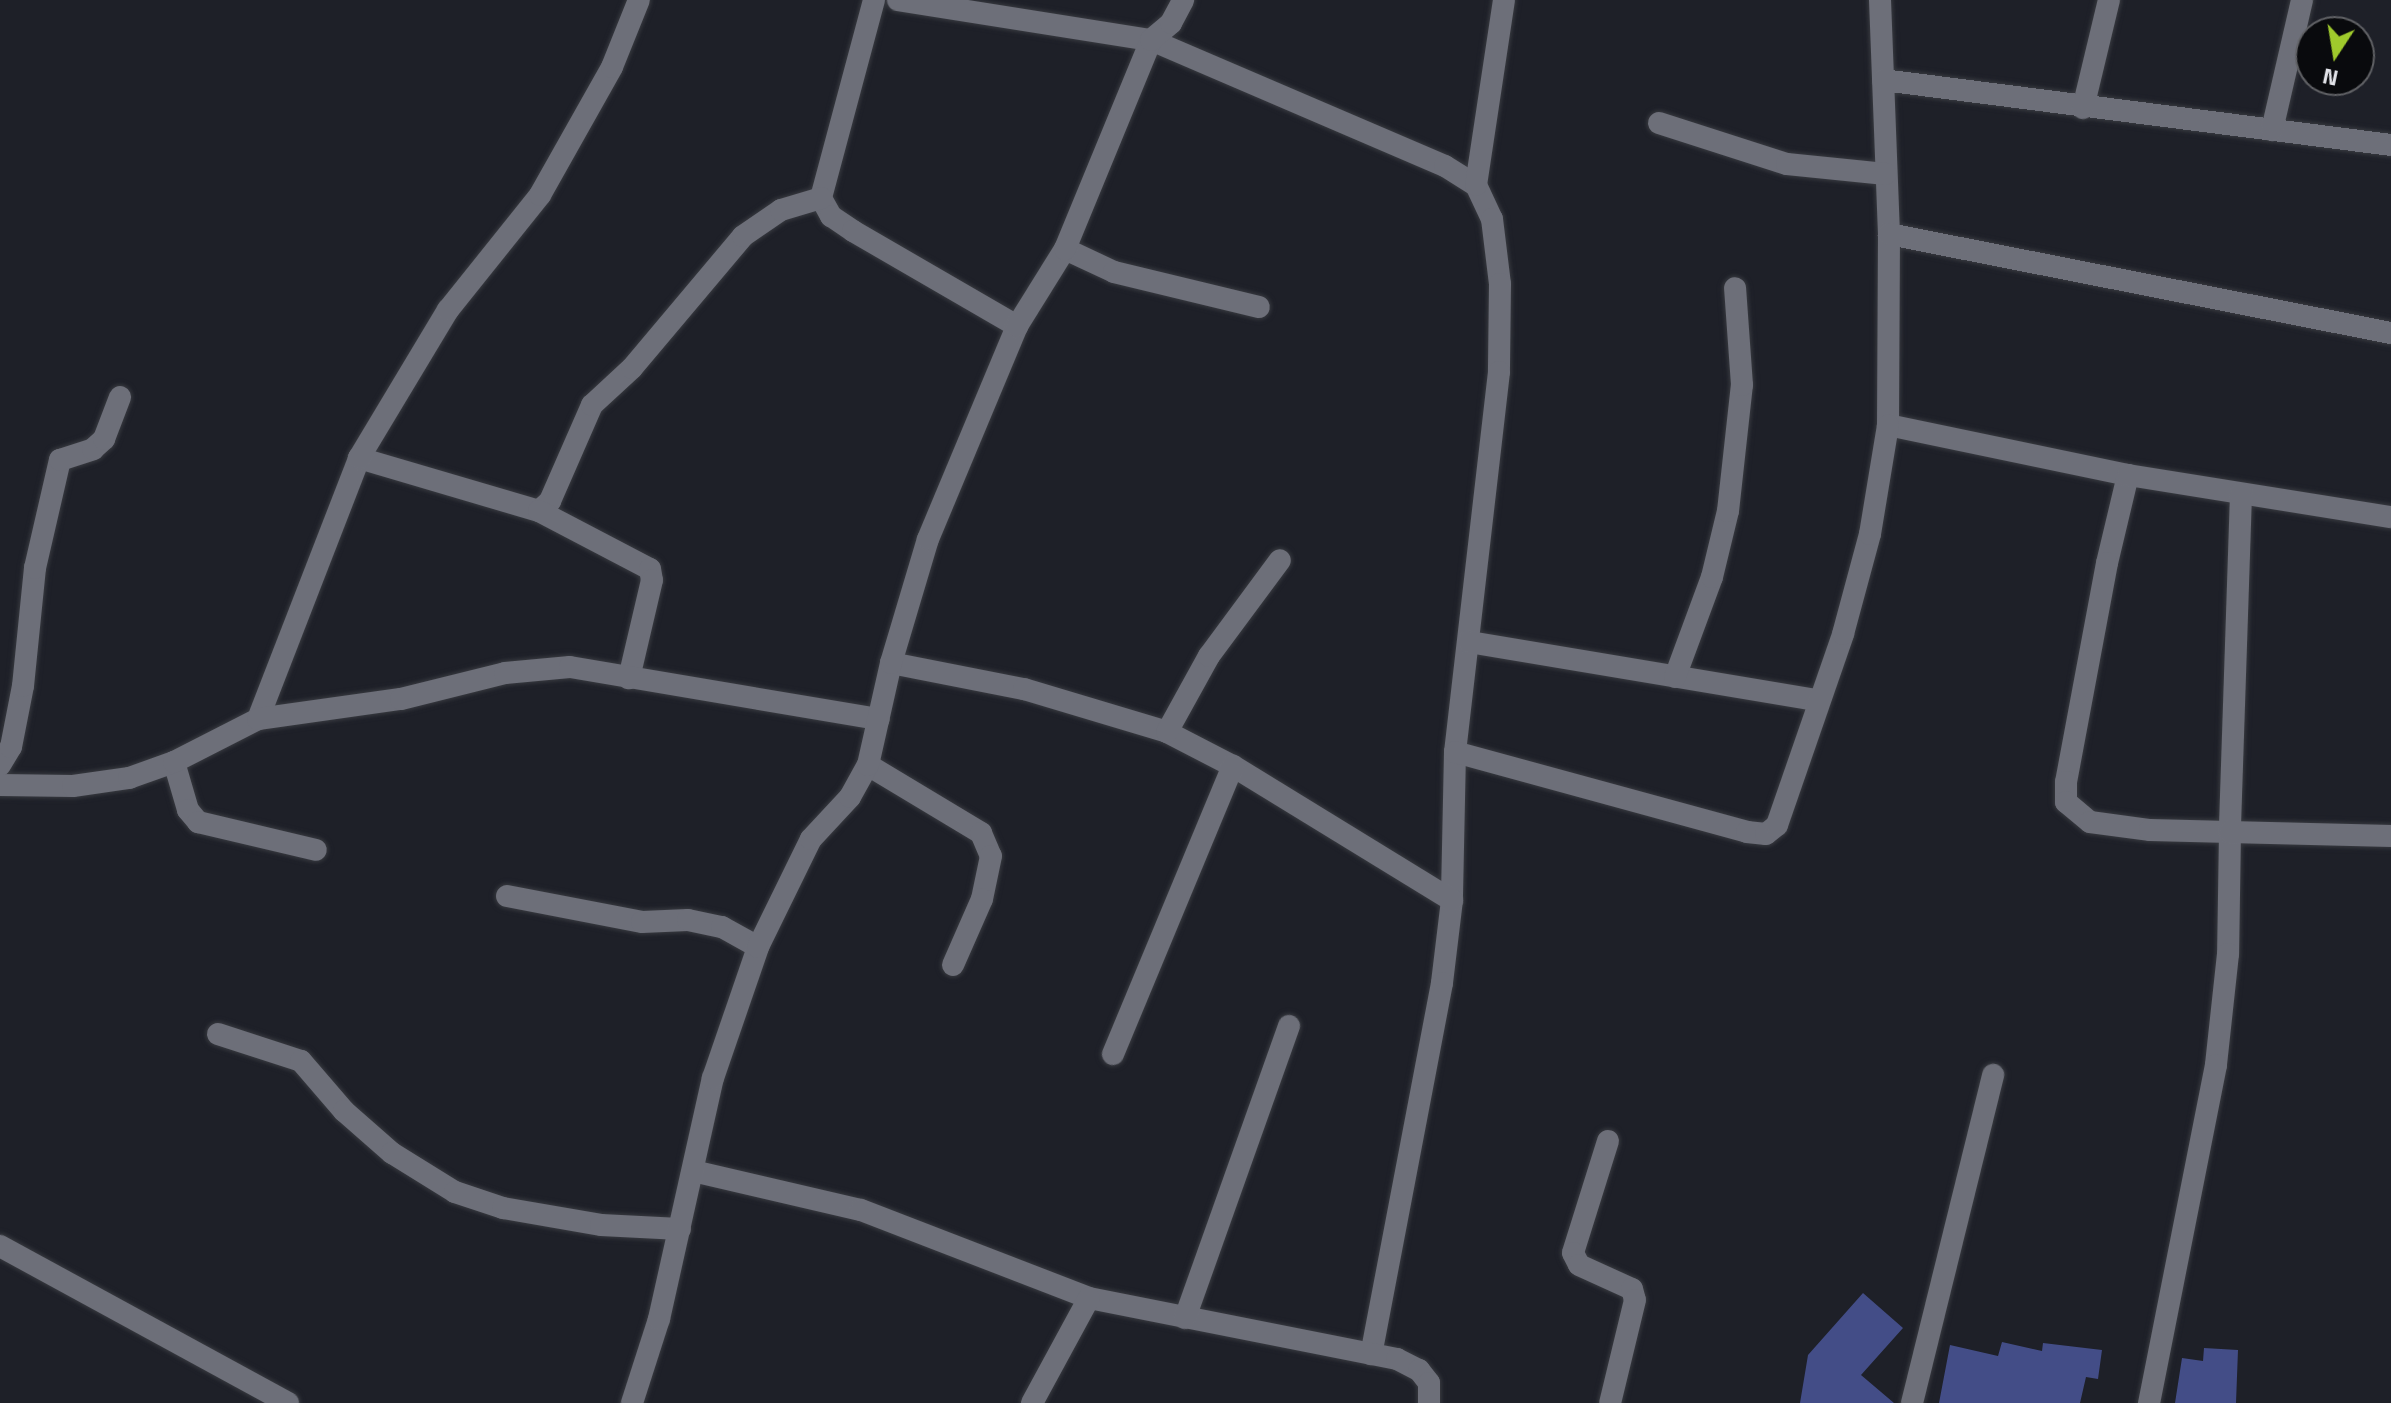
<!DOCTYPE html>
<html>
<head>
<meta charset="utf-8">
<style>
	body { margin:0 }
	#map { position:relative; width:2391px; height:1403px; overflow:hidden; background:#1e2028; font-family:"Titillium Web",sans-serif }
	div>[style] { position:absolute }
	.building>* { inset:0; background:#434d87 }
	.roads { filter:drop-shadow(0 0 2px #383a40) drop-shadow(0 0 2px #383a40) }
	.minor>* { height:22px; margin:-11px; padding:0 11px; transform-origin:11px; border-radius:11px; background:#6d6f79 }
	span { translate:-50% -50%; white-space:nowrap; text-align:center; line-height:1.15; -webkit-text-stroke:8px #090a0d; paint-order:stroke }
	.north { position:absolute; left:2295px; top:16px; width:80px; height:80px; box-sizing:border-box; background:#090a0d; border:2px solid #606165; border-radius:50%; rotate:192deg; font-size:22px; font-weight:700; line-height:32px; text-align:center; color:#e3e4ea }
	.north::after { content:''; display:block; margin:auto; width:28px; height:36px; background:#9fca2c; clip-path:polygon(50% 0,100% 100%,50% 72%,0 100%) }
</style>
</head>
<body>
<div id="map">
	<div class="building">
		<i style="clip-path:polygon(1863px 1293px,1903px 1328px,1861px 1375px,1894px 1403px,1800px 1403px,1808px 1355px)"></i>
		<i style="clip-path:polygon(2002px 1342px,2042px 1351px,2043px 1343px,2102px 1350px,2098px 1379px,2086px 1377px,2080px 1403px,1939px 1403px,1950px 1345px,1998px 1356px)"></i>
		<i style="clip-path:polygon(2204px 1348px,2238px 1350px,2236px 1403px,2175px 1403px,2182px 1358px,2203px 1361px)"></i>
	</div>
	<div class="roads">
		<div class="minor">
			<i style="left:874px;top:0;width:205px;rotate:105deg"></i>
			<i style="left:821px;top:198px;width:21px;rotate:61deg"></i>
			<i style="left:831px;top:216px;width:27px;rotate:34deg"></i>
			<i style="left:853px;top:231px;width:190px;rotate:30.1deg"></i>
			<i style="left:898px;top:0;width:256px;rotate:9deg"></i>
			<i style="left:1151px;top:40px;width:320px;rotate:23.2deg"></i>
			<i style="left:1445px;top:166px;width:36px;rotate:32deg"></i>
			<i style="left:1476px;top:185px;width:38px;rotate:65deg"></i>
			<i style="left:1492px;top:219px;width:65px;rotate:83deg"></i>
			<i style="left:1500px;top:284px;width:88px;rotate:90.7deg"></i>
			<i style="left:1499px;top:372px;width:383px;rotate:96.6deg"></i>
			<i style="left:1455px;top:752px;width:148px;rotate:91.2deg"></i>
			<i style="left:1452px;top:900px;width:84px;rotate:96.9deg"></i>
			<i style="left:1442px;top:983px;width:378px;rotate:100.8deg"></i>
			<i style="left:1880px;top:0;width:234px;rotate:87.8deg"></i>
			<i style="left:1889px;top:234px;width:191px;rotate:90.3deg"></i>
			<i style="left:1888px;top:425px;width:245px;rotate:11.8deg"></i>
			<i style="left:2128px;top:475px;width:90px;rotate:103.4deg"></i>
			<i style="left:2107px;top:563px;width:223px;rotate:100.6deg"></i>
			<i style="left:2066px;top:782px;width:20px;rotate:90deg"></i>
			<i style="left:2066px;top:802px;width:31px;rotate:40deg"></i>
			<i style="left:2090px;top:822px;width:61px;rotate:7.6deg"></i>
			<i style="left:2150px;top:830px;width:80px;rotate:1.4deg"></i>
			<i style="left:2230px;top:832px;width:122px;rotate:90.9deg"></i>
			<i style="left:2228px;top:954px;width:112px;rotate:96.2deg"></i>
			<i style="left:2216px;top:1065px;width:345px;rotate:101.2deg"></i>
			<i style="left:1883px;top:80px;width:512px;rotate:7.29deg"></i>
			<i style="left:2083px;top:108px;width:111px;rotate:-76.5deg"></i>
			<i style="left:1659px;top:123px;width:134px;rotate:17.8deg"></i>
			<i style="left:1787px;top:164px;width:99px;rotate:5.8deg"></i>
			<i style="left:2272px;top:130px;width:133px;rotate:-77deg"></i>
			<i style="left:1476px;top:185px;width:187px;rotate:-81.4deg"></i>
			<i style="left:1889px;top:234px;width:512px;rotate:11.16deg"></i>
			<i style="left:1065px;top:249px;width:54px;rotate:25.1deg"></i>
			<i style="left:1114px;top:272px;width:149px;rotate:13.6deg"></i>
			<i style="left:359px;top:458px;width:188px;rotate:16.4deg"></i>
			<i style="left:539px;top:511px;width:15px;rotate:-42deg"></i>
			<i style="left:550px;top:501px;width:105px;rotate:-66.4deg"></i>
			<i style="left:592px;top:405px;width:54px;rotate:-42.8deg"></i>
			<i style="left:632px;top:368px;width:172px;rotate:-49.9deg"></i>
			<i style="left:743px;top:236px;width:46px;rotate:-34.4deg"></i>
			<i style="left:781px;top:210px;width:42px;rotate:-16.7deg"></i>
			<i style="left:2128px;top:475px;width:266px;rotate:9.1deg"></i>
			<i style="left:2241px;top:494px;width:338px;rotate:91.9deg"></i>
			<i style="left:2230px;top:832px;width:161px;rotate:1.4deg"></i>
			<i style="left:539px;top:511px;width:125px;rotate:27.6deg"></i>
			<i style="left:650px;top:569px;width:11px;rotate:80deg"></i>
			<i style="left:652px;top:580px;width:101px;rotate:103.2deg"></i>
			<i style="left:1469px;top:642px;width:352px;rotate:9.5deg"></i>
			<i style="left:891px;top:663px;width:136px;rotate:11.1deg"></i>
			<i style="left:1024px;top:689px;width:149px;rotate:16.7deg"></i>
			<i style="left:1167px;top:732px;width:74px;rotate:27.3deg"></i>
			<i style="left:1233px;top:766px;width:257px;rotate:31.5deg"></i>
			<i style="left:1675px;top:677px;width:107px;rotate:-69.7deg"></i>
			<i style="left:1712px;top:577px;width:68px;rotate:-76.4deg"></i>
			<i style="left:1728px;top:511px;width:127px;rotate:-83.7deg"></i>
			<i style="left:1742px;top:385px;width:97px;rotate:-94.1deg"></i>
			<i style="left:258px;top:719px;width:280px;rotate:-68.8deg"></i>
			<i style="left:359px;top:458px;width:173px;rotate:-59deg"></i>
			<i style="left:448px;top:310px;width:147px;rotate:-51.3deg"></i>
			<i style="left:540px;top:195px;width:147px;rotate:-60.6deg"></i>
			<i style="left:612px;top:67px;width:72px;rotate:-68.1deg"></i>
			<i style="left:1167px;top:732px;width:87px;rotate:-61.1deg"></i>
			<i style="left:1209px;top:656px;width:119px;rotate:-53.5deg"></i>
			<i style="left:1455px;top:752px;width:303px;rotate:15.3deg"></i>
			<i style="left:1747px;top:832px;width:19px;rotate:6deg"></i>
			<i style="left:1766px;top:834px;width:14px;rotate:-39deg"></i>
			<i style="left:1777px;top:825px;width:202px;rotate:-70.9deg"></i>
			<i style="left:1843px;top:634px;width:104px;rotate:-74.9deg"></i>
			<i style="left:1870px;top:534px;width:110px;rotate:-80.6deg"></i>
			<i style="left:174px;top:762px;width:50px;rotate:73.7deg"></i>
			<i style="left:188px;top:810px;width:16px;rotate:50deg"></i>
			<i style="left:198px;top:822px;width:121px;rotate:13.3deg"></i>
			<i style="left:0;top:765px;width:21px;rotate:-59deg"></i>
			<i style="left:11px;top:747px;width:62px;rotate:-78.9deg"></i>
			<i style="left:23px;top:686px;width:119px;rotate:-84.2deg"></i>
			<i style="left:35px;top:568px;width:111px;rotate:-77deg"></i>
			<i style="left:60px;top:460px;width:35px;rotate:-18deg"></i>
			<i style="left:93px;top:449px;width:15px;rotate:-42deg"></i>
			<i style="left:104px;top:439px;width:45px;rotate:-69.1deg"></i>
			<i style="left:868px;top:765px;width:132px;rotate:31deg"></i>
			<i style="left:981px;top:833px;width:25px;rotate:67deg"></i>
			<i style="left:991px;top:856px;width:44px;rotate:101.8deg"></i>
			<i style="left:982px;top:899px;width:72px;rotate:113.7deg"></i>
			<i style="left:0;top:785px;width:73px;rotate:0.8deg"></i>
			<i style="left:73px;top:786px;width:57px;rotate:-8.1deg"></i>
			<i style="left:129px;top:778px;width:48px;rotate:-19.6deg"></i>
			<i style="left:174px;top:762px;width:94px;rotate:-27.1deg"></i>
			<i style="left:258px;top:719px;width:144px;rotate:-8deg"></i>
			<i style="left:401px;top:699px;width:107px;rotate:-14deg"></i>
			<i style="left:505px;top:673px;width:65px;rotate:-5.3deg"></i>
			<i style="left:570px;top:667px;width:313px;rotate:9.6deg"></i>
			<i style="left:507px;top:896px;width:137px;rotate:10.9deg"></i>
			<i style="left:642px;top:922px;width:46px;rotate:-2.5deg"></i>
			<i style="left:688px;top:920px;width:35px;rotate:12deg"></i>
			<i style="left:722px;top:927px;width:41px;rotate:29.1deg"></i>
			<i style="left:218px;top:1034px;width:87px;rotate:18deg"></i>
			<i style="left:301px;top:1061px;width:66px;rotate:49.3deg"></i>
			<i style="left:344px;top:1111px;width:64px;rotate:41.2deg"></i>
			<i style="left:392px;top:1153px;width:74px;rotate:31.8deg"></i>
			<i style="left:455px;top:1192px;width:51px;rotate:18.4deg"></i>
			<i style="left:503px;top:1208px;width:99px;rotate:9.8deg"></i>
			<i style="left:601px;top:1225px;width:79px;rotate:2.9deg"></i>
			<i style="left:1113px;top:1054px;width:312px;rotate:-67.4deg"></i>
			<i style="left:1608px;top:1141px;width:117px;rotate:107.4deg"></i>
			<i style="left:1573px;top:1253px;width:13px;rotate:63deg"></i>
			<i style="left:1579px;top:1265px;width:58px;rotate:24.4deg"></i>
			<i style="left:1632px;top:1289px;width:11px;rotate:75deg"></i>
			<i style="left:1635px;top:1300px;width:106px;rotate:103.6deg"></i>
			<i style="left:693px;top:1171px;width:172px;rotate:13.1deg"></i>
			<i style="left:861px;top:1210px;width:244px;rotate:21.1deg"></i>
			<i style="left:1089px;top:1298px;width:314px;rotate:11.2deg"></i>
			<i style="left:1397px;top:1359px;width:25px;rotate:27deg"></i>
			<i style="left:1419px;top:1370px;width:16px;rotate:52deg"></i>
			<i style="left:1429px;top:1383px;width:20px;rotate:90deg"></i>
			<i style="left:0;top:1246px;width:328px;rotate:28.6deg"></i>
			<i style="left:1185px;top:1318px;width:310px;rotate:-70.4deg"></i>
			<i style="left:632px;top:1403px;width:88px;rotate:-72.2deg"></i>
			<i style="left:659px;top:1319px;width:247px;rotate:-77.4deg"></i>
			<i style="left:713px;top:1078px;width:139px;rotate:-71deg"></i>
			<i style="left:758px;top:947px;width:120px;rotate:-63.9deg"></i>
			<i style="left:811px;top:839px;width:57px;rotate:-47.1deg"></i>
			<i style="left:850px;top:797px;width:37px;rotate:-61deg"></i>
			<i style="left:868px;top:765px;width:105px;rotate:-77.3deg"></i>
			<i style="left:891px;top:663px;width:129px;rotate:-73.4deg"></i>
			<i style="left:928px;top:539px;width:231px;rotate:-67.3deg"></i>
			<i style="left:1017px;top:326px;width:91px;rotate:-58.1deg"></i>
			<i style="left:1065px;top:249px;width:226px;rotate:-67.6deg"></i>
			<i style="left:1151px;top:40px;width:26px;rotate:-40deg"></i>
			<i style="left:1171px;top:23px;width:26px;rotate:-62deg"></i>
			<i style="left:1032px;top:1403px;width:119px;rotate:-61.5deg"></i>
			<i style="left:1912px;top:1403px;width:338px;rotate:-76.1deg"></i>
		</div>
	</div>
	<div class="north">N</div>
</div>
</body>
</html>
